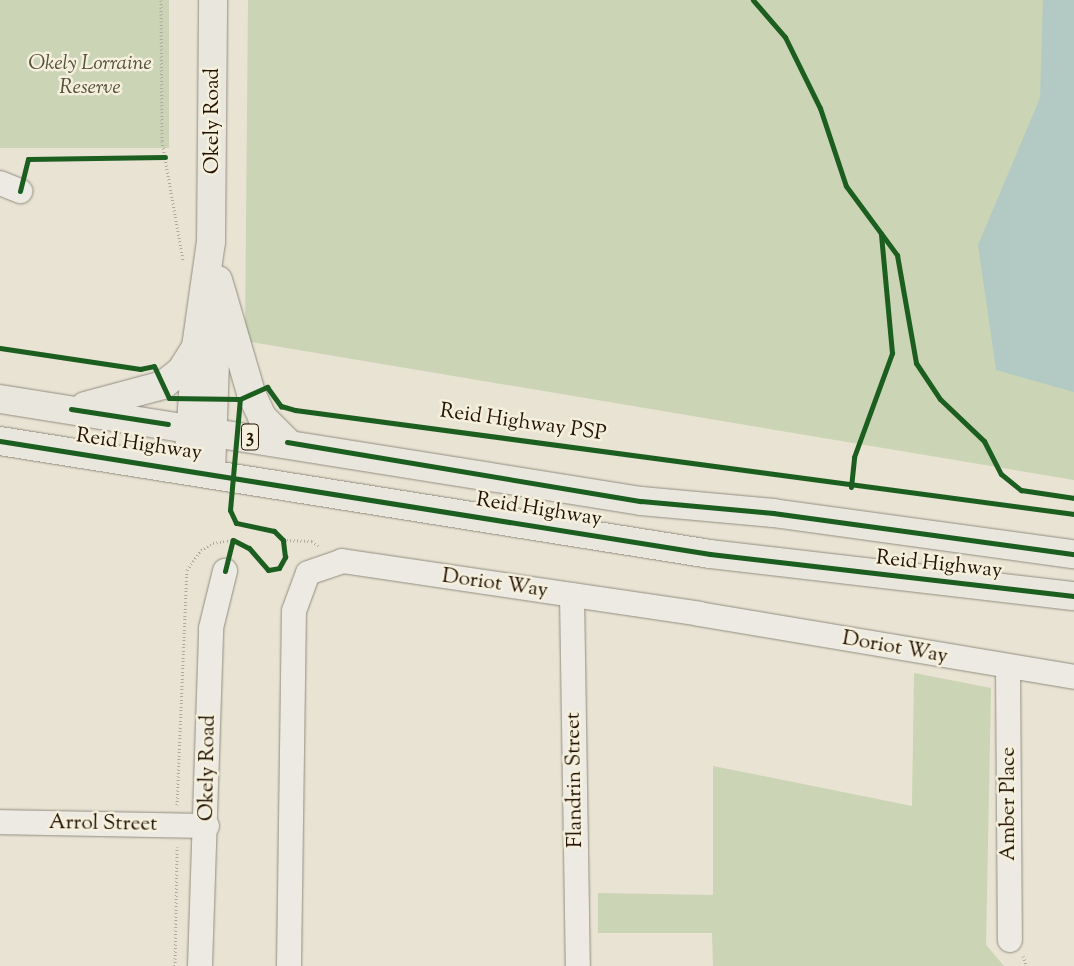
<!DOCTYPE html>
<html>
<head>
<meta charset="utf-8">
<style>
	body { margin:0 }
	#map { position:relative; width:1074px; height:966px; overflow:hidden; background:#e8e3d2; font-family:"Sorts Mill Goudy",serif }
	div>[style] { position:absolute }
	.green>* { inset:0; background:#cbd4b4; transform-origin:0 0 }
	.water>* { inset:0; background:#b2cac3 }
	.path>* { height:3px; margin-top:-1.5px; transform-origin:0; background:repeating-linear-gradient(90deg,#aeaaa1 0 1px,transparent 0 3.5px) }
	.roads { filter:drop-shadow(0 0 1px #928d81) drop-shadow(0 0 1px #928d81) }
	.minor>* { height:24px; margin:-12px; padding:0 12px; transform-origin:12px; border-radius:12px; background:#eceae2 }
	.major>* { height:28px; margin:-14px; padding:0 14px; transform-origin:14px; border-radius:14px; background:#e9e6dd }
	.highway>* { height:28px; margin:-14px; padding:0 14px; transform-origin:14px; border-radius:14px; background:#e9e6dd }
	.cycleway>* { height:5px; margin:-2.5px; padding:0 2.5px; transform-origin:2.5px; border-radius:2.5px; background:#1b5e20 }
	span { translate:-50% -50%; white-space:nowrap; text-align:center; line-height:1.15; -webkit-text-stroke:5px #f5f0dd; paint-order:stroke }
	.shield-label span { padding:1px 4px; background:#f5f0dd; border:1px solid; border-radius:4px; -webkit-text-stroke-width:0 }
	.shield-label { font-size:20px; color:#241202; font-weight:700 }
	.park-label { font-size:21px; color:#565138; font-style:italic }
	.street-label { font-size:21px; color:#241202 }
</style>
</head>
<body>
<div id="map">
	<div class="green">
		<i style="left:0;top:0;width:169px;height:148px"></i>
		<i style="clip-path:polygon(248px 0,1074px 0,1074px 480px,245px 341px)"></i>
		<i style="clip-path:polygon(914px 673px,991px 688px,986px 945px,1004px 966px,713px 966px,712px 933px,598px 933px,598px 893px,713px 895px,713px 766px,912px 806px)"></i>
	</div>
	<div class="water">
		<i style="clip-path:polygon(1043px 0,1074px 0,1074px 392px,996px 370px,978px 245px,1040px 98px)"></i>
	</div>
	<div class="path">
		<i style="left:161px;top:0;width:141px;rotate:89.6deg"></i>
		<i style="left:162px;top:141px;width:121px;rotate:80deg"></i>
		<i style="left:283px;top:540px;width:29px;rotate:2deg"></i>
		<i style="left:312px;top:541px;width:10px;rotate:37deg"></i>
		<i style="left:177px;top:805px;width:235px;rotate:-87.6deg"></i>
		<i style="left:187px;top:570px;width:24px;rotate:-55deg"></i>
		<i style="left:201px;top:550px;width:14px;rotate:-30deg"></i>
		<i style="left:213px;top:543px;width:20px;rotate:-9deg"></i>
		<i style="left:1023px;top:956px;width:11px;rotate:68deg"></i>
		<i style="left:175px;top:966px;width:119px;rotate:-89deg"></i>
	</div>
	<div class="roads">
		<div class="minor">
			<i style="left:0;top:183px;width:22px;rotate:22deg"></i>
			<i style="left:572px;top:595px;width:371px;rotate:89.1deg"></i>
			<i style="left:1008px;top:668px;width:272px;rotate:89.6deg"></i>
			<i style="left:0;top:822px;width:207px;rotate:1.1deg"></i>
			<i style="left:200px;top:966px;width:338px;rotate:-88.1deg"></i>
			<i style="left:211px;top:628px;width:59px;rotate:-76.2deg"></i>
			<i style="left:289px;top:966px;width:355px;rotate:-89.2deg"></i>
			<i style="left:294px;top:611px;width:40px;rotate:-69.8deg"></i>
			<i style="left:308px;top:573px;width:36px;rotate:-19deg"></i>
			<i style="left:342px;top:561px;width:361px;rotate:8.4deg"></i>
			<i style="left:699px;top:614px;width:380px;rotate:9.5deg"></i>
		</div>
		<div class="major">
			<i style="left:188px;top:469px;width:122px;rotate:-86.2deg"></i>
			<i style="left:196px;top:347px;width:106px;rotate:-81.9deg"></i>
			<i style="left:211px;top:242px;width:242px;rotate:-89.5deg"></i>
			<i style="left:211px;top:472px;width:164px;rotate:-87.9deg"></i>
		</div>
		<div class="highway">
			<i style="left:218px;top:280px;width:118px;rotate:73.7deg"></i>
			<i style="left:251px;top:393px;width:26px;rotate:65deg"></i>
			<i style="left:262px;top:417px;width:35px;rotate:45deg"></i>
			<i style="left:0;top:399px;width:649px;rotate:9.04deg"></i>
			<i style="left:641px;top:501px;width:133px;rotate:5.2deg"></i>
			<i style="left:773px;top:513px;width:304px;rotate:7.8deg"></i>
			<i style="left:85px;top:406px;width:81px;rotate:-15.1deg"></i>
			<i style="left:163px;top:385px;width:23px;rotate:-38deg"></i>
			<i style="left:181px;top:371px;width:28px;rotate:-58deg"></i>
			<i style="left:0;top:441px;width:719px;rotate:9.04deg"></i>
			<i style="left:710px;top:554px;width:366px;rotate:6.6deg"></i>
		</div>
	</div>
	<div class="cycleway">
		<i style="left:753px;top:0;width:49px;rotate:49.1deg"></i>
		<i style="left:785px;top:37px;width:79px;rotate:63.8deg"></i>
		<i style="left:820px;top:108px;width:82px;rotate:71.6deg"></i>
		<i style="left:846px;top:186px;width:86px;rotate:53.5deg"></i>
		<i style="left:897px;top:255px;width:110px;rotate:80deg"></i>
		<i style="left:916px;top:363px;width:43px;rotate:56.3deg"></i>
		<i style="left:940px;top:399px;width:61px;rotate:43.7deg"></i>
		<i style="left:984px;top:441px;width:37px;rotate:63deg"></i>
		<i style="left:1001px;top:474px;width:26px;rotate:39deg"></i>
		<i style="left:1021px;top:490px;width:54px;rotate:8.6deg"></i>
		<i style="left:20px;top:191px;width:33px;rotate:-76deg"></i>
		<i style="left:28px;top:159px;width:137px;rotate:-0.8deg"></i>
		<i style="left:0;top:348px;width:142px;rotate:8.5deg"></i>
		<i style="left:140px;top:369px;width:14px;rotate:-12deg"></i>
		<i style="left:154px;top:366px;width:35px;rotate:65deg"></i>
		<i style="left:169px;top:398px;width:71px;rotate:0.8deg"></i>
		<i style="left:240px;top:399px;width:30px;rotate:-24deg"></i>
		<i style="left:267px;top:387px;width:24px;rotate:54deg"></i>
		<i style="left:281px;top:406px;width:15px;rotate:16deg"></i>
		<i style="left:295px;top:410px;width:786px;rotate:7.6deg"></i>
		<i style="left:71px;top:409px;width:98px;rotate:8.8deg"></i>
		<i style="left:0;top:441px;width:719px;rotate:9.04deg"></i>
		<i style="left:710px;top:554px;width:366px;rotate:6.6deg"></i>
		<i style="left:287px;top:442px;width:359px;rotate:9.5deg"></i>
		<i style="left:641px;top:501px;width:133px;rotate:5.2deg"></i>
		<i style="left:773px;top:513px;width:304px;rotate:7.8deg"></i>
		<i style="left:851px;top:487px;width:30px;rotate:-84deg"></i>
		<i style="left:854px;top:457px;width:111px;rotate:-69.9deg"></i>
		<i style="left:892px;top:353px;width:120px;rotate:-95.3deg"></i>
		<i style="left:225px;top:571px;width:32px;rotate:-76deg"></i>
		<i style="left:233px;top:540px;width:18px;rotate:27deg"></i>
		<i style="left:249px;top:548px;width:29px;rotate:49deg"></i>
		<i style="left:268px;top:570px;width:11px;rotate:-10deg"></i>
		<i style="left:279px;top:568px;width:13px;rotate:-61deg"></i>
		<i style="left:285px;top:557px;width:17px;rotate:-97deg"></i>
		<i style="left:283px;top:540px;width:13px;rotate:-135deg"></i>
		<i style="left:274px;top:531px;width:39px;rotate:-168deg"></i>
		<i style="left:236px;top:523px;width:14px;rotate:-115deg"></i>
		<i style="left:230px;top:510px;width:111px;rotate:-84.9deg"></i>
	</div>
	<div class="shield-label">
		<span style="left:250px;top:437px">3</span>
	</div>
	<div class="park-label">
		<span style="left:90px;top:76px">Okely Lorraine<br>Reserve</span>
	</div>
	<div class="street-label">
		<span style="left:213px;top:121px;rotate:-90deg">Okely Road</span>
		<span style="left:523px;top:423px;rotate:8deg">Reid Highway PSP</span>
		<span style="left:139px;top:445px;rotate:8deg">Reid Highway</span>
		<span style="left:539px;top:510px;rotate:9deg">Reid Highway</span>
		<span style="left:939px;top:565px;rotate:6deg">Reid Highway</span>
		<span style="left:495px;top:584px;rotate:8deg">Doriot Way</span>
		<span style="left:895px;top:648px;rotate:10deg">Doriot Way</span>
		<span style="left:208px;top:768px;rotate:-89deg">Okely Road</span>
		<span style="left:575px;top:780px;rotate:-91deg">Flandrin Street</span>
		<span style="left:1009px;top:804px;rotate:-90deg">Amber Place</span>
		<span style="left:103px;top:824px;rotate:1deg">Arrol Street</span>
	</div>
</div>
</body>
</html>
